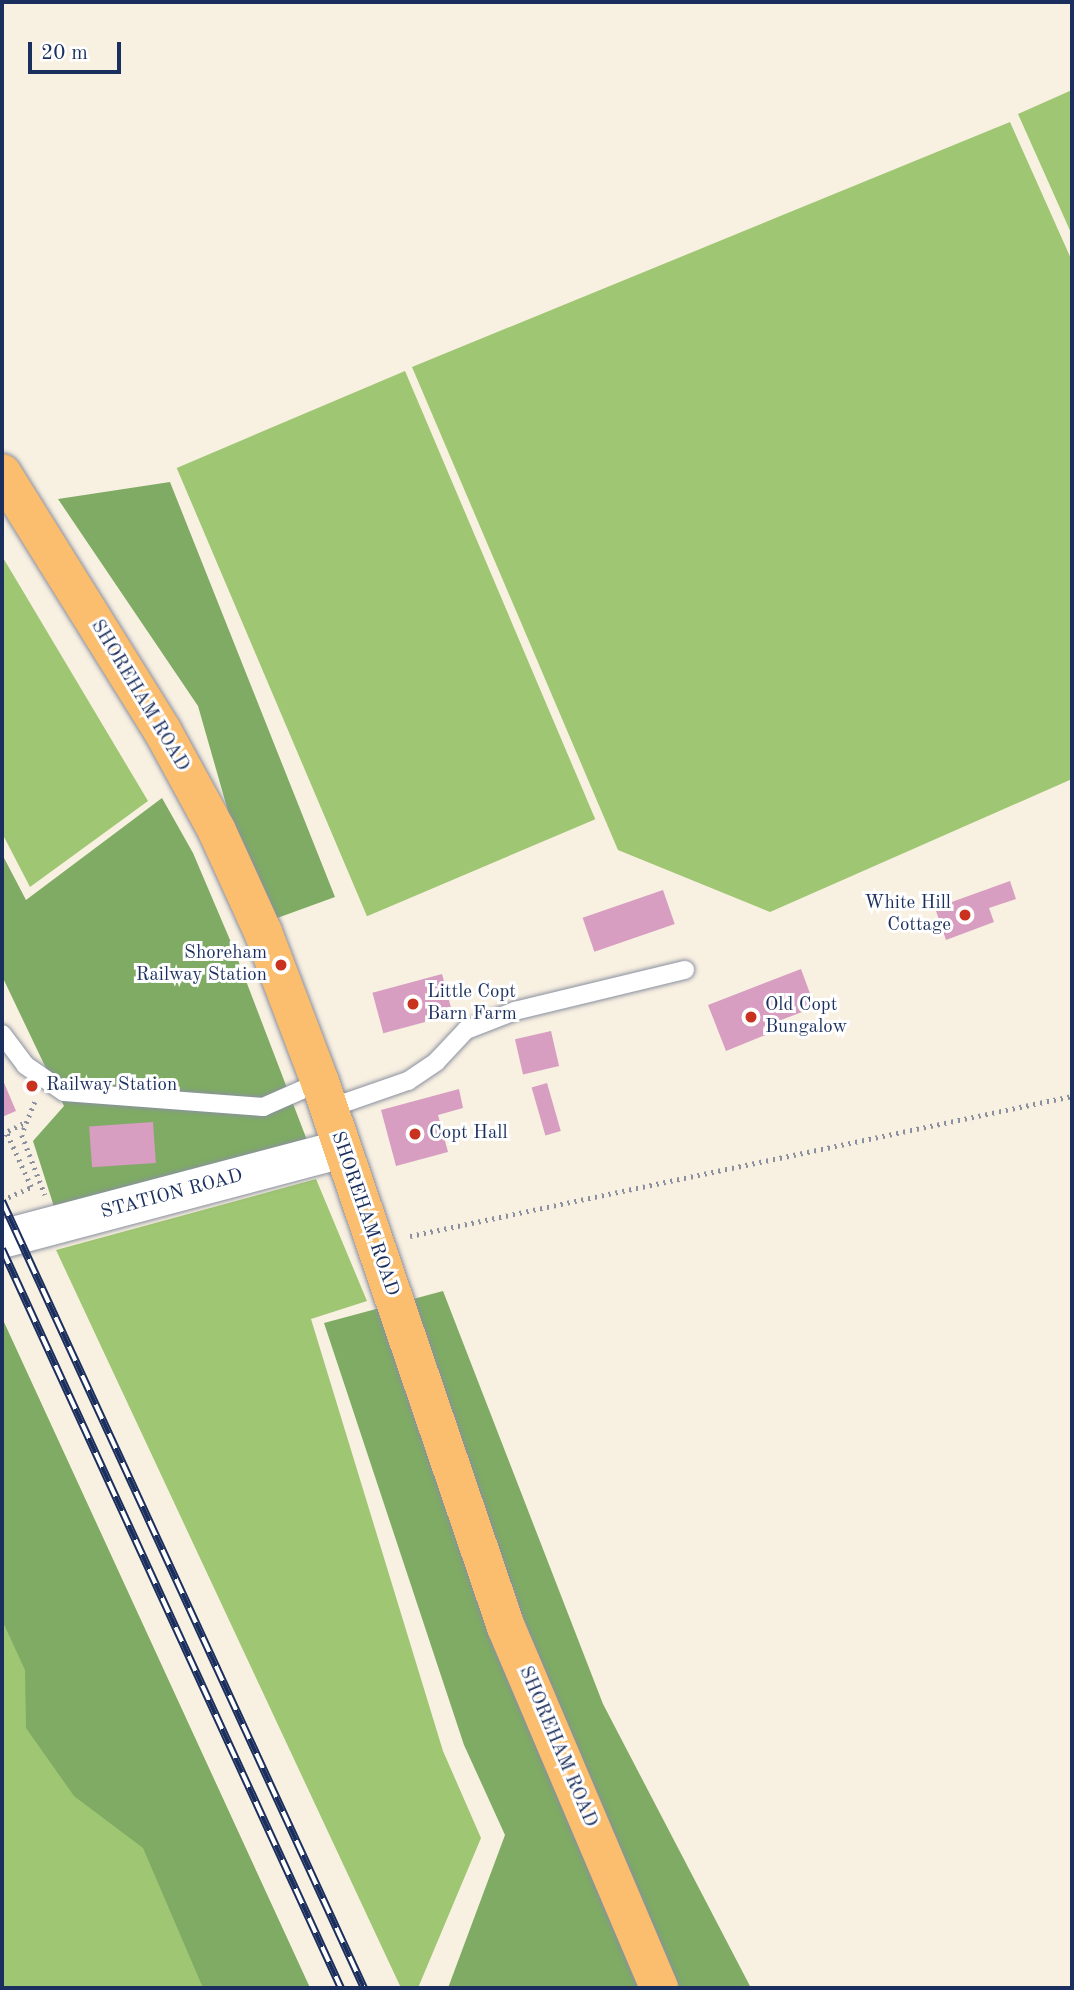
<!DOCTYPE html>
<html>
<head>
<meta charset="utf-8">
<style>
	body { margin:0 }
	#map { position:relative; width:1074px; height:1990px; overflow:hidden; background:#f8f0e1; font-family:"Old Standard TT",serif }
	div>[style] { position:absolute }
	.green>* { inset:0; background:#9fc672; transform-origin:0 0 }
	.forest>* { inset:0; background:#7fab64 }
	.building>* { inset:0; background:#d79ec1; transform-origin:0 0 }
	.path>* { height:4.5px; margin-top:-2.25px; transform-origin:0; background:repeating-linear-gradient(90deg,#8a90a0 0 2px,transparent 0 7px) }
	.roads { filter:drop-shadow(0 0 2px #8a90a0) drop-shadow(0 0 2px #8a90a0) }
	.service>* { height:18px; margin:-9px; padding:0 9px; transform-origin:9px; border-radius:9px; background:#fff }
	.tertiary>* { height:38px; margin:-19px; padding:0 19px; transform-origin:19px; border-radius:19px; background:#fff }
	.primary>* { height:38px; margin:-19px; padding:0 19px; transform-origin:19px; border-radius:19px; background:#fbbd6e }
	.rail>* { height:8px; margin-top:-4px; transform-origin:0; background:repeating-linear-gradient(90deg,#fff 0 16px,#1b2f5e 0 32px); box-sizing:border-box; border-block:2px solid #1b2f5e }
	.dots>* { width:19px; height:19px; translate:-50% -50%; box-sizing:border-box; border:4px solid #fff; border-radius:50% }
	span { translate:-50% -50%; white-space:nowrap; text-align:center; line-height:1.15; -webkit-text-stroke:6px #fff; paint-order:stroke }
	.street-label { font-size:19px; color:#1b2f5e }
	.poi-label { font-size:19px; color:#1b2f5e }
	.right { translate:-100% -50%; text-align:right }
	.left { translate:0 -50%; text-align:left }
	.frame { position:absolute; inset:0; border:4px solid #1b2f5e; pointer-events:none }
	.scale { position:absolute; left:28px; top:42px; width:93px; height:32px; box-sizing:border-box; border:4px solid #1b2f5e; border-top:0; padding-left:9px; font-size:21px; line-height:24px; white-space:nowrap; color:#1b2f5e; -webkit-text-stroke:5px #fff; paint-order:stroke }
</style>
</head>
<body>
<div id="map">
	<div class="green">
		<i style="clip-path:polygon(1072px 90px,1072px 235px,1018px 114px)"></i>
		<i style="clip-path:polygon(1010px 122px,1072px 261px,1072px 779px,770px 912px,618px 850px,412px 367px)"></i>
		<i style="left:405px;top:371px;width:487px;height:248px;rotate:67deg"></i>
		<i style="clip-path:polygon(2px 556px,148px 801px,30px 887px,2px 833px)"></i>
		<i style="clip-path:polygon(316px 1179px,367px 1301px,311px 1319px,443px 1751px,481px 1838px,418px 1988px,401px 1988px,56px 1250px)"></i>
		<i style="clip-path:polygon(2px 1318px,310px 1988px,2px 1988px)"></i>
	</div>
	<div class="forest">
		<i style="clip-path:polygon(170px 482px,335px 897px,269px 921px,232px 825px,198px 706px,58px 499px)"></i>
		<i style="clip-path:polygon(162px 798px,193px 853px,233px 947px,310px 1148px,56px 1213px,33px 1141px,64px 1106px,2px 976px,2px 854px,26px 900px)"></i>
		<i style="clip-path:polygon(443px 1291px,603px 1704px,751px 1988px,448px 1988px,505px 1835px,464px 1745px,324px 1323px)"></i>
		<i style="clip-path:polygon(2px 1318px,310px 1988px,203px 1988px,143px 1848px,74px 1796px,26px 1728px,25px 1670px,2px 1620px)"></i>
	</div>
	<div class="building">
		<i style="clip-path:polygon(1010px 881px,1016px 899px,989px 908px,994px 922px,946px 940px,935px 908px)"></i>
		<i style="left:663px;top:890px;width:36px;height:85px;rotate:71deg"></i>
		<i style="clip-path:polygon(801px 969px,815px 1007px,763px 1027px,768px 1034px,726px 1051px,708px 1005px)"></i>
		<i style="left:442px;top:974px;width:42px;height:72px;rotate:75deg"></i>
		<i style="left:551px;top:1031px;width:36px;height:37px;rotate:77deg"></i>
		<i style="clip-path:polygon(2px 1078px,16px 1111px,2px 1117px)"></i>
		<i style="left:547px;top:1083px;width:50px;height:16px;rotate:74deg"></i>
		<i style="clip-path:polygon(459px 1089px,463px 1108px,438px 1115px,448px 1152px,396px 1166px,381px 1110px)"></i>
		<i style="left:153px;top:1122px;width:41px;height:64px;rotate:86deg"></i>
	</div>
	<div class="path">
		<i style="left:35px;top:1102px;width:35px;rotate:112deg"></i>
		<i style="left:22px;top:1135px;width:64px;rotate:69deg"></i>
		<i style="left:2px;top:1134px;width:27px;rotate:-27deg"></i>
		<i style="left:2px;top:1200px;width:32px;rotate:-24deg"></i>
		<i style="left:31px;top:1187px;width:60px;rotate:-114.4deg"></i>
		<i style="left:410px;top:1236px;width:677px;rotate:-11.94deg"></i>
	</div>
	<div class="roads">
		<div class="service">
			<i style="left:2px;top:1034px;width:39px;rotate:53deg"></i>
			<i style="left:25px;top:1065px;width:47px;rotate:34.7deg"></i>
			<i style="left:64px;top:1092px;width:200px;rotate:4.3deg"></i>
			<i style="left:263px;top:1107px;width:62px;rotate:-23.7deg"></i>
			<i style="left:327px;top:1109px;width:86px;rotate:-19.1deg"></i>
			<i style="left:408px;top:1081px;width:34px;rotate:-34deg"></i>
			<i style="left:436px;top:1062px;width:44px;rotate:-46.8deg"></i>
			<i style="left:466px;top:1030px;width:53px;rotate:-21.2deg"></i>
			<i style="left:515px;top:1011px;width:175px;rotate:-13.6deg"></i>
		</div>
		<div class="tertiary">
			<i style="left:2px;top:1239px;width:352px;rotate:-14.8deg"></i>
		</div>
		<div class="primary">
			<i style="left:2px;top:473px;width:303px;rotate:58.1deg"></i>
			<i style="left:162px;top:730px;width:115px;rotate:61.4deg"></i>
			<i style="left:217px;top:831px;width:111px;rotate:65.5deg"></i>
			<i style="left:263px;top:932px;width:160px;rotate:69.2deg"></i>
			<i style="left:320px;top:1082px;width:576px;rotate:71.16deg"></i>
			<i style="left:506px;top:1627px;width:392px;rotate:67deg"></i>
		</div>
	</div>
	<div class="rail">
		<i style="left:2px;top:1201px;width:866px;rotate:65.3deg"></i>
		<i style="left:2px;top:1249px;width:813px;rotate:65.36deg"></i>
	</div>
	<div class="dots">
		<i style="left:965px;top:915px;background:#c8321e"></i>
		<i style="left:281px;top:965px;background:#c8321e"></i>
		<i style="left:413px;top:1004px;background:#c8321e"></i>
		<i style="left:751px;top:1017px;background:#c8321e"></i>
		<i style="left:32px;top:1086px;background:#c8321e"></i>
		<i style="left:415px;top:1134px;background:#c8321e"></i>
	</div>
	<div class="street-label">
		<span style="left:139px;top:696px;rotate:59deg">SHOREHAM ROAD</span>
		<span style="left:172px;top:1195px;rotate:-15deg">STATION ROAD</span>
		<span style="left:364px;top:1214px;rotate:71deg">SHOREHAM ROAD</span>
		<span style="left:557px;top:1747px;rotate:67deg">SHOREHAM ROAD</span>
	</div>
	<div class="poi-label">
		<span class="right" style="left:951px;top:915px">White Hill<br>Cottage</span>
		<span class="right" style="left:267px;top:965px">Shoreham<br>Railway Station</span>
		<span class="left" style="left:427px;top:1004px">Little Copt<br>Barn Farm</span>
		<span class="left" style="left:765px;top:1017px">Old Copt<br>Bungalow</span>
		<span class="left" style="left:46px;top:1086px">Railway Station</span>
		<span class="left" style="left:429px;top:1134px">Copt Hall</span>
	</div>
	<div class="frame"></div>
	<div class="scale">20 m</div>
</div>
</body>
</html>
